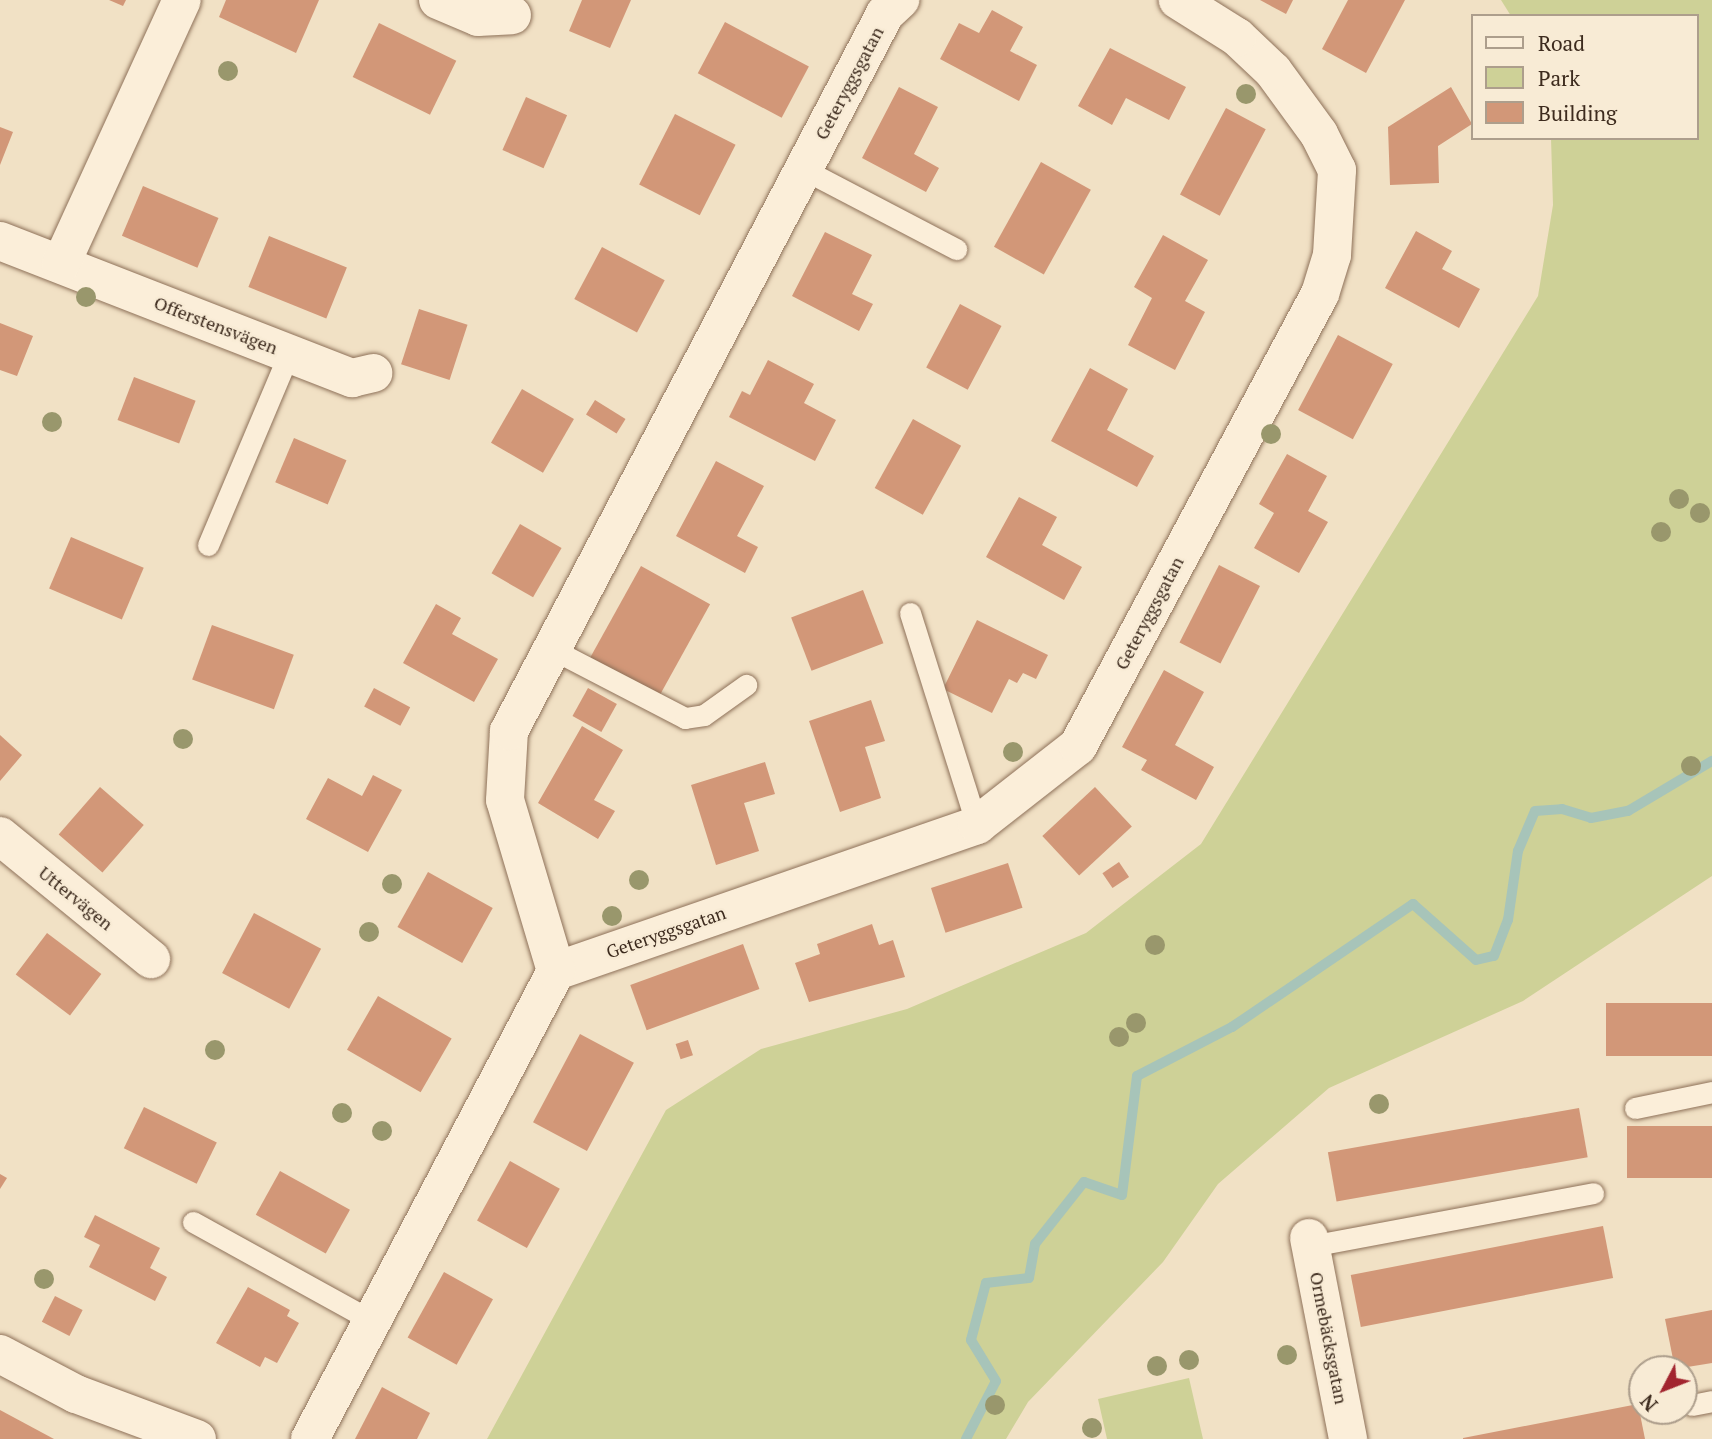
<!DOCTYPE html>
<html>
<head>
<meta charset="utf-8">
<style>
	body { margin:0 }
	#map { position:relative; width:1712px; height:1439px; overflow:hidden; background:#f1e1c5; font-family:"PT Serif",serif }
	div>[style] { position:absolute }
	.green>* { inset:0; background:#ced197 }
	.stream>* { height:10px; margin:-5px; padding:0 5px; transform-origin:5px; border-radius:5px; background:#a7c4b9 }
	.building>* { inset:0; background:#d29778; transform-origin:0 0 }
	.roads { filter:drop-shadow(0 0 2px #8e7159) drop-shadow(0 0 2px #8e7159) }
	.service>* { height:21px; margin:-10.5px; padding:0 10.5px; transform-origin:10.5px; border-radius:10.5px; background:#fbeed9 }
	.minor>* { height:38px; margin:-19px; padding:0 19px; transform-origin:19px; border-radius:19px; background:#fbeed9 }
	.trees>* { width:20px; height:20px; margin:-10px; border-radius:50%; background:#99976c }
	span { translate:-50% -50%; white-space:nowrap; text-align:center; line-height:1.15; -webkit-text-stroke:5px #f8ebd5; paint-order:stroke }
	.street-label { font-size:18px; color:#3d2b1e }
	.legend { position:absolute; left:1471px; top:14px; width:228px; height:126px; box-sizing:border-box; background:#f8ebd5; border:2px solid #ad9e8c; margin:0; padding:9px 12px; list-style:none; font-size:21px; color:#3d2b1e }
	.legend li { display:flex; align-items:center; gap:14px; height:35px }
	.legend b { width:35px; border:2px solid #ad9e8c }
	.north { position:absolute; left:1628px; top:1355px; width:70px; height:70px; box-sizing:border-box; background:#f8ebd5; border:2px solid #ad9e8c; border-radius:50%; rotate:228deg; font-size:19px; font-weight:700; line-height:28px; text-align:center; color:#3d2b1e }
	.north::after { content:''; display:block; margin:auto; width:24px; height:32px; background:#a2252f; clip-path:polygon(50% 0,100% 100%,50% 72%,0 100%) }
</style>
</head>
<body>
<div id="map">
	<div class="green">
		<i style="clip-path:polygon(1501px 0,1712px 0,1712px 876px,1523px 1001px,1329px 1088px,1218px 1184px,1163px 1262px,1028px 1402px,1006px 1439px,487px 1439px,666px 1110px,761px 1049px,907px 1009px,1086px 933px,1201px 844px,1538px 296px,1553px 205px,1551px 138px,1696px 138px,1696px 16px,1511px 16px)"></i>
		<i style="clip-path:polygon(1189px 1378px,1203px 1439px,1107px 1439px,1098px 1399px)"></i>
	</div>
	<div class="stream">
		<i style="left:966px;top:1439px;width:65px;rotate:-62.7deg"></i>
		<i style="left:996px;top:1381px;width:48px;rotate:-121.4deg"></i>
		<i style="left:971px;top:1340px;width:59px;rotate:-75.3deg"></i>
		<i style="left:986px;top:1283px;width:43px;rotate:-6.6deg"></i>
		<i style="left:1029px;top:1278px;width:35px;rotate:-80deg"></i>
		<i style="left:1035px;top:1244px;width:79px;rotate:-51.7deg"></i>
		<i style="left:1084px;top:1182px;width:40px;rotate:18.9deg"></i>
		<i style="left:1122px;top:1195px;width:120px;rotate:-82.8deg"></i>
		<i style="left:1137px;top:1076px;width:107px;rotate:-27.3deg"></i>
		<i style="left:1232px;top:1027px;width:219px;rotate:-34.2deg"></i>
		<i style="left:1413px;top:904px;width:84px;rotate:41.6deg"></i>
		<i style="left:1476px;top:960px;width:18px;rotate:-13deg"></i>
		<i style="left:1494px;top:956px;width:39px;rotate:-69deg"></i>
		<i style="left:1508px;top:920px;width:70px;rotate:-81.8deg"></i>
		<i style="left:1518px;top:851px;width:43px;rotate:-67deg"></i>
		<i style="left:1535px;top:811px;width:27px;rotate:-4deg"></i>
		<i style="left:1562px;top:809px;width:30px;rotate:17deg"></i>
		<i style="left:1591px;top:818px;width:38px;rotate:-11deg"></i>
		<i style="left:1628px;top:811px;width:98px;rotate:-30.8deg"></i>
	</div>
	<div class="building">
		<i style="clip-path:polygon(109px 0,126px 0,123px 6px)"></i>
		<i style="clip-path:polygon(226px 0,319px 0,296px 53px,219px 17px)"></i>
		<i style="clip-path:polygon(582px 0,631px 0,610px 48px,569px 31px)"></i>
		<i style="clip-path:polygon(1260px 0,1293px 0,1286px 14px)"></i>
		<i style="clip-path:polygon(1348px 0,1405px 0,1366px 73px,1322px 49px)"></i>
		<i style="clip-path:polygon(992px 10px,1023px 27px,1010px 51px,1037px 65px,1019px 101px,940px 59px,959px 23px,979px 33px)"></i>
		<i style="left:725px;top:22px;width:95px;height:58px;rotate:28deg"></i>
		<i style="left:379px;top:23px;width:86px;height:60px;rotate:26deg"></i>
		<i style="clip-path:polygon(1110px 48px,1186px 87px,1169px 120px,1126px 98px,1112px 125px,1078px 106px)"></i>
		<i style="clip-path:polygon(899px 87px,938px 107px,914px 154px,939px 168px,926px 192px,862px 158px)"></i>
		<i style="clip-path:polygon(1451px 87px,1472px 124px,1438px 146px,1439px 183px,1390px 185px,1388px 127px)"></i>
		<i style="left:526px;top:97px;width:45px;height:58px;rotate:24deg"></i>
		<i style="left:1226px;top:108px;width:45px;height:98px;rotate:28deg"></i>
		<i style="left:675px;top:114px;width:68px;height:79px;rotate:27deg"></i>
		<i style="clip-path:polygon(0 127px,13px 132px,0 165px)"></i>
		<i style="left:1041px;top:162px;width:57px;height:97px;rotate:29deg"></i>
		<i style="left:143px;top:186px;width:82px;height:54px;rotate:23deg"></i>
		<i style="clip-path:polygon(1416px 231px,1452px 251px,1442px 269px,1480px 289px,1459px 328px,1385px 288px)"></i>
		<i style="clip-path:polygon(825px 232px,872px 255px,852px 294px,873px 304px,859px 331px,792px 296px)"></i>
		<i style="clip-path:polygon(1163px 235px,1208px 260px,1185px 301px,1205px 312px,1175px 370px,1128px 345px,1152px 298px,1134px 287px)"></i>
		<i style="left:269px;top:236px;width:84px;height:55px;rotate:22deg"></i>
		<i style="left:602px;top:247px;width:71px;height:59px;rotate:28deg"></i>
		<i style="left:960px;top:304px;width:47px;height:72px;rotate:28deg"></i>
		<i style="left:419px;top:309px;width:51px;height:58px;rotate:18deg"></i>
		<i style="clip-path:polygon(0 323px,33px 336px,17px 376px,0 370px)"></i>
		<i style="left:1338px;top:335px;width:62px;height:85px;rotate:28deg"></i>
		<i style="clip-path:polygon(768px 360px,814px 384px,804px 403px,836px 420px,815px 461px,729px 417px,742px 391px,750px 395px)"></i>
		<i style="clip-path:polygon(1090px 368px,1128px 389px,1107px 430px,1154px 456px,1137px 487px,1051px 441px)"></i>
		<i style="left:134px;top:377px;width:66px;height:46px;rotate:21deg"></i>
		<i style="left:522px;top:389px;width:60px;height:62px;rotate:30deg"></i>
		<i style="left:595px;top:400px;width:36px;height:17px;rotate:32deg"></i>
		<i style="left:913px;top:419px;width:55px;height:79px;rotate:29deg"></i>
		<i style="left:294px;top:438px;width:57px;height:48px;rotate:23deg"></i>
		<i style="clip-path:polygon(1287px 454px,1327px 476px,1308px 511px,1328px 522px,1299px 573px,1254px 548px,1274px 513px,1259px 504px)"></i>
		<i style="clip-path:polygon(716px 461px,764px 486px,737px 536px,758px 547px,745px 573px,676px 536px)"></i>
		<i style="clip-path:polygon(1019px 497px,1057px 517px,1042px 545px,1082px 567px,1064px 600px,986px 557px)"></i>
		<i style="left:520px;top:524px;width:48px;height:57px;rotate:30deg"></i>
		<i style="left:71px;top:537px;width:79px;height:56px;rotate:23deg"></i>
		<i style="left:1219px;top:565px;width:46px;height:87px;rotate:27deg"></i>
		<i style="left:641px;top:566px;width:79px;height:105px;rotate:29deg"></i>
		<i style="left:863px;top:590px;width:57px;height:77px;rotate:69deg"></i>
		<i style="clip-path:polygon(436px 604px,461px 618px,452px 634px,498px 659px,474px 702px,403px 663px)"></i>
		<i style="clip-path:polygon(977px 620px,1048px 655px,1036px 679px,1023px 673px,1017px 683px,1009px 679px,992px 713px,943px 689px)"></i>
		<i style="left:212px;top:625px;width:87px;height:58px;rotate:20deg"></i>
		<i style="clip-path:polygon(1164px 670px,1204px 692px,1175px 745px,1214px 767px,1196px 800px,1141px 770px,1147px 760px,1122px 747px)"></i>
		<i style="left:374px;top:688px;width:41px;height:21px;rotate:28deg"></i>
		<i style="left:588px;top:688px;width:33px;height:32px;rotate:29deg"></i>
		<i style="clip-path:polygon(871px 700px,885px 741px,865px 747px,881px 798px,840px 812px,809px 721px)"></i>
		<i style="clip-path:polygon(582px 726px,623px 750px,594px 800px,615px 811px,598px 839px,538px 803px)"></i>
		<i style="clip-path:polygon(0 735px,22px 755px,0 781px)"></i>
		<i style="clip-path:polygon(765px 762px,775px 794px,744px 803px,759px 851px,716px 865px,691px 785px)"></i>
		<i style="clip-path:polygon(373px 775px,402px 790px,368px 852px,306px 819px,328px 778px,362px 796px)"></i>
		<i style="left:100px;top:787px;width:58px;height:63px;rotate:41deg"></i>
		<i style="left:1095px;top:787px;width:54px;height:72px;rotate:47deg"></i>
		<i style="left:1119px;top:862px;width:18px;height:20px;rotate:56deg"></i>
		<i style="left:1008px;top:863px;width:47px;height:81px;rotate:72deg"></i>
		<i style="left:428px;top:872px;width:74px;height:63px;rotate:29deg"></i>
		<i style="left:254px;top:913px;width:76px;height:68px;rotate:28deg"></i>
		<i style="clip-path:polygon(872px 924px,879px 945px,893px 940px,905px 977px,809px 1002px,795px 963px,820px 954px,817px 944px)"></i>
		<i style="left:47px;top:933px;width:68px;height:52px;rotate:37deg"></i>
		<i style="left:743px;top:944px;width:48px;height:120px;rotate:70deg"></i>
		<i style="left:378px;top:996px;width:85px;height:62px;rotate:30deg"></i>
		<i style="left:1712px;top:1003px;width:53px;height:106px;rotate:90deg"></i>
		<i style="left:580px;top:1034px;width:61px;height:100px;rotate:28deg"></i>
		<i style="left:688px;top:1040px;width:16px;height:13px;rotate:72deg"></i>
		<i style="left:144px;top:1107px;width:81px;height:46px;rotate:26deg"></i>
		<i style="left:1579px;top:1108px;width:50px;height:255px;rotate:80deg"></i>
		<i style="left:1712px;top:1126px;width:52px;height:85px;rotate:90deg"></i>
		<i style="left:510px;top:1161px;width:57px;height:68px;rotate:29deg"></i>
		<i style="left:280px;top:1171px;width:80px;height:50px;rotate:29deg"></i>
		<i style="clip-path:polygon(0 1174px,7px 1178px,0 1189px)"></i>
		<i style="clip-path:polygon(95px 1215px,160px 1248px,150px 1268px,167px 1277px,155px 1301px,89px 1267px,100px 1245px,84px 1237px)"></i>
		<i style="left:1603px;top:1226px;width:53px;height:257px;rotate:79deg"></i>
		<i style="left:444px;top:1272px;width:56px;height:75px;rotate:29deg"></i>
		<i style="clip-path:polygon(248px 1287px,290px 1310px,287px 1316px,299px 1323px,277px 1363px,265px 1357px,260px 1367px,216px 1343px)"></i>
		<i style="left:55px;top:1296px;width:31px;height:29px;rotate:27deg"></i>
		<i style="clip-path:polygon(1712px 1310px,1712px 1363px,1675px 1369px,1665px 1319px)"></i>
		<i style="clip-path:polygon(382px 1387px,430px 1413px,417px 1439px,355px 1439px)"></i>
		<i style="clip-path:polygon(1638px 1404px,1645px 1439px,1463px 1439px,1463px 1438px)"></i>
		<i style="clip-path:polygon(0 1410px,54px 1439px,0 1439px)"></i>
	</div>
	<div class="roads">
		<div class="service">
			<i style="left:803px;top:169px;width:173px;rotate:27.6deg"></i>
			<i style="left:208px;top:545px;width:208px;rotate:-67.1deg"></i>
			<i style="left:910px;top:613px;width:222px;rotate:72.5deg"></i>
			<i style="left:550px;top:648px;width:152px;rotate:27.4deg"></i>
			<i style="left:685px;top:718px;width:19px;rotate:-9deg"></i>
			<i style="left:704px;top:715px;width:52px;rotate:-35.5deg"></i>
			<i style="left:1635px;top:1108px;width:79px;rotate:-11.7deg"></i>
			<i style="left:193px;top:1222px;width:205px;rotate:28.9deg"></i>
			<i style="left:1311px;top:1246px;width:287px;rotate:-10.6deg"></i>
			<i style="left:1692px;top:1405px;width:20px;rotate:-11deg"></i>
		</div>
		<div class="minor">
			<i style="left:438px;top:0;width:43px;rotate:23deg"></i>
			<i style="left:478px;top:17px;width:34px;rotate:-3deg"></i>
			<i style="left:0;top:241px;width:378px;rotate:21.3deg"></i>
			<i style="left:352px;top:378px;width:22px;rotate:-13deg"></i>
			<i style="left:61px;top:264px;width:290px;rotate:-65.4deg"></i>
			<i style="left:0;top:836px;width:195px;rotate:39.2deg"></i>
			<i style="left:556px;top:971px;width:446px;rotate:-19.1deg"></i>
			<i style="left:977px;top:825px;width:128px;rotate:-38deg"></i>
			<i style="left:1078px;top:746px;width:513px;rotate:-61.84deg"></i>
			<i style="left:1320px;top:294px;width:41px;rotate:-72.9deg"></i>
			<i style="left:1332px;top:255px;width:85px;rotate:-86.6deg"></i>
			<i style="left:1337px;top:170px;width:40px;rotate:-116.6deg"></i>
			<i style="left:1319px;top:134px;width:78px;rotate:-126.1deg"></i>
			<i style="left:1273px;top:71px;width:50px;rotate:-136.6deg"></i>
			<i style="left:1237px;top:37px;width:70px;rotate:-147.9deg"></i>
			<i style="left:1309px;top:1238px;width:205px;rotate:79deg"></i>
			<i style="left:0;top:1354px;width:86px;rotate:27.8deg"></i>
			<i style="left:76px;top:1394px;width:129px;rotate:20.4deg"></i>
			<i style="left:310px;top:1439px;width:529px;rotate:-62.27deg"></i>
			<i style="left:556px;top:971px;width:178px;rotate:-106.6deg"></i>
			<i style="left:505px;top:800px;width:69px;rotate:-86.7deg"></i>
			<i style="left:509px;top:731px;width:810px;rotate:-62.33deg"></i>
			<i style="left:885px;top:14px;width:21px;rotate:-43deg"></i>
		</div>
	</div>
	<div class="trees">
		<i style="left:228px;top:71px"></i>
		<i style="left:1246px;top:94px"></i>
		<i style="left:86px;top:297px"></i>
		<i style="left:52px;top:422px"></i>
		<i style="left:1271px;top:434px"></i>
		<i style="left:1679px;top:499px"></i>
		<i style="left:1700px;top:513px"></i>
		<i style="left:1661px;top:532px"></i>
		<i style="left:183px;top:739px"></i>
		<i style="left:1013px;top:752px"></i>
		<i style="left:1691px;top:766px"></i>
		<i style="left:639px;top:880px"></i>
		<i style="left:392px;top:884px"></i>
		<i style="left:612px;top:916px"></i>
		<i style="left:369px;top:932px"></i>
		<i style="left:1155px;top:945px"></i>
		<i style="left:1136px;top:1023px"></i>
		<i style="left:1119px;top:1037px"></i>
		<i style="left:215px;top:1050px"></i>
		<i style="left:1379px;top:1104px"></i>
		<i style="left:342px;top:1113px"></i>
		<i style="left:382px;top:1131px"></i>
		<i style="left:44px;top:1279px"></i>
		<i style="left:1287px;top:1355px"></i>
		<i style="left:1189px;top:1360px"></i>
		<i style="left:1157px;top:1366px"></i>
		<i style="left:995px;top:1405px"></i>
		<i style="left:1092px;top:1428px"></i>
	</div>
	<div class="street-label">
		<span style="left:849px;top:83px;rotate:-62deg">Geteryggsgatan</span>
		<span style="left:216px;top:325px;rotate:21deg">Offerstensvägen</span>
		<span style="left:1149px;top:613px;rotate:-62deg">Geteryggsgatan</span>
		<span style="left:76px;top:898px;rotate:39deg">Uttervägen</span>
		<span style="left:666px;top:932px;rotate:-19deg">Geteryggsgatan</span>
		<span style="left:1329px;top:1338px;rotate:79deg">Ormebäcksgatan</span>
	</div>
	<ul class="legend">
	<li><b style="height:9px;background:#fbeed9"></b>Road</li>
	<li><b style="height:19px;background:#ced197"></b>Park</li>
	<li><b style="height:19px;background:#d29778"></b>Building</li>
	</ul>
	<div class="north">N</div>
</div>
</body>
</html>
